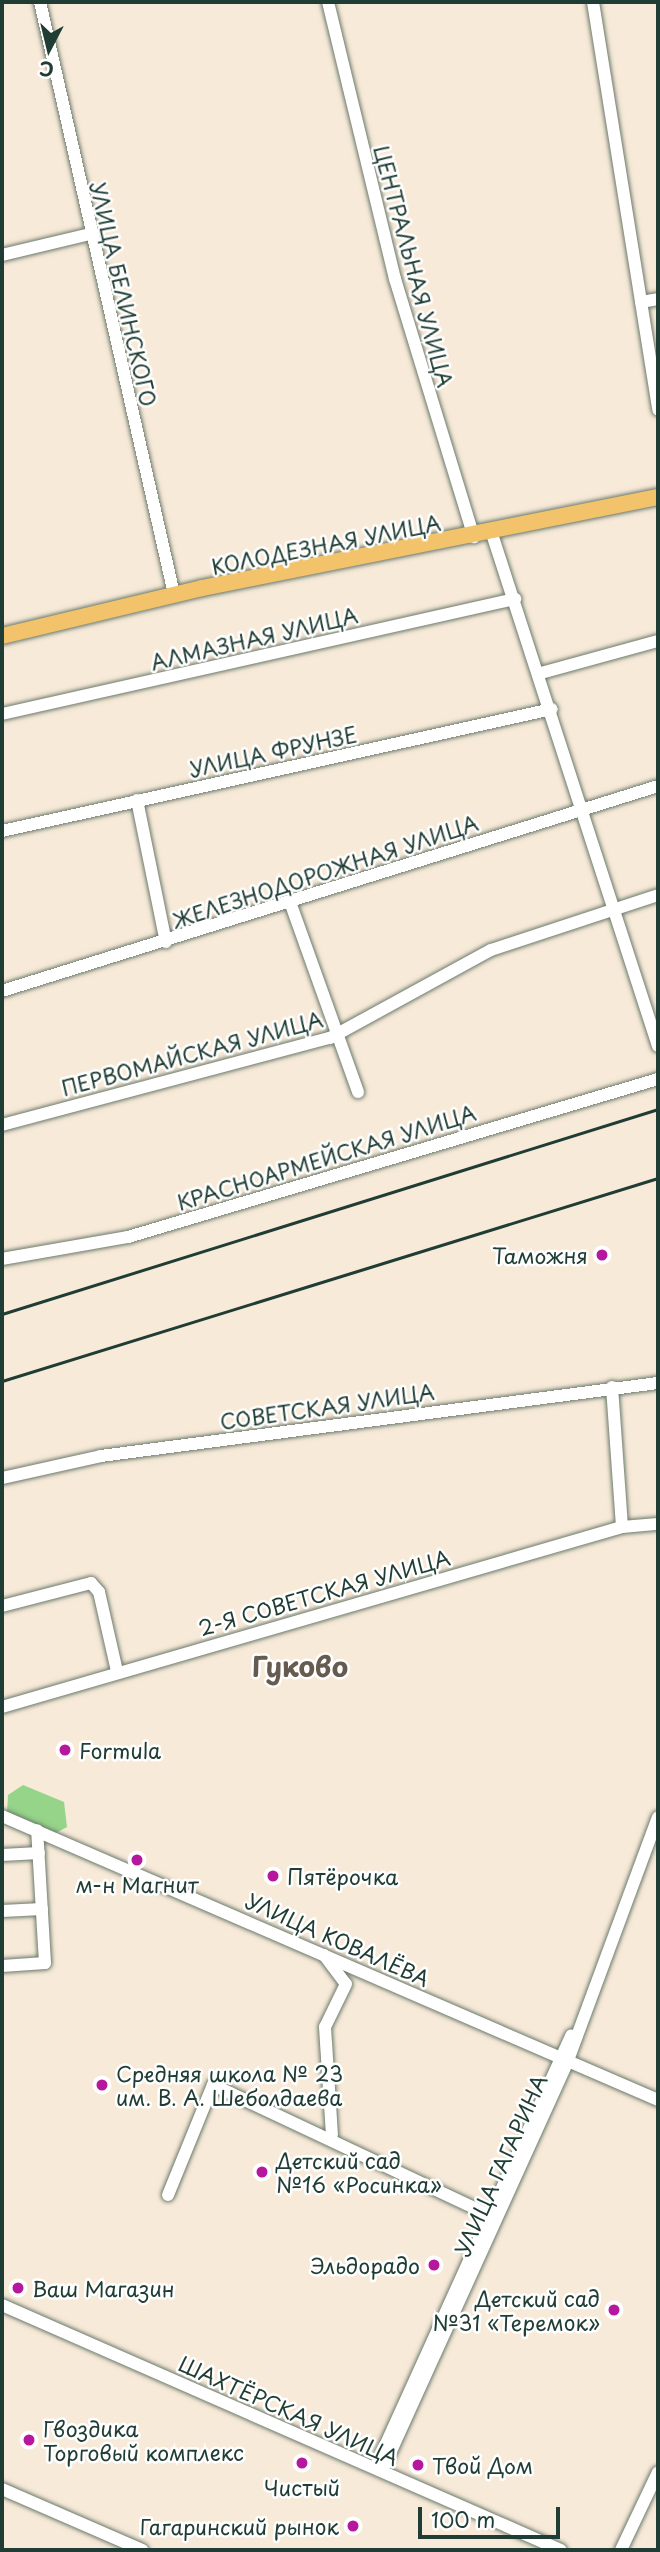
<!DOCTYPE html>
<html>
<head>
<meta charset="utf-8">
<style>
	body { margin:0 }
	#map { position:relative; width:660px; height:2552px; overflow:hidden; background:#f8ead8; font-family:"Playpen Sans",sans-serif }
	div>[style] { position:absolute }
	.green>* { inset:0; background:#95d489 }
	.roads { filter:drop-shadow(0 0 2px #6b7a6d) drop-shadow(0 0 2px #6b7a6d) }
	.minor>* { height:12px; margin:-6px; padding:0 6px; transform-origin:6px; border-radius:6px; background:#fff }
	.major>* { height:16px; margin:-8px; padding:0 8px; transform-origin:8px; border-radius:8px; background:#f2c36a }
	.rail>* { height:2.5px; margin:-1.25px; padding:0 1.25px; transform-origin:1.25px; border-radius:1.25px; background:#1f3d34 }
	.dots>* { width:19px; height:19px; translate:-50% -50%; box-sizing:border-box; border:4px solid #fff; border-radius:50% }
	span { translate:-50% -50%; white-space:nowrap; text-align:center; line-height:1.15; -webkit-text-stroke:5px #fff; paint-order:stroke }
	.street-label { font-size:21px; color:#1f3d34 }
	.poi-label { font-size:21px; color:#1f3d34 }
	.right { translate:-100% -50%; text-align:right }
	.left { translate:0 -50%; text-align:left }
	.district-label { font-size:28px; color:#655b4e; font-weight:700 }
	.frame { position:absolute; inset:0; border:4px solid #1f3d34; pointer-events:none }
	.north { position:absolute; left:14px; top:14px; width:70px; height:70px; -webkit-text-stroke:5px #fff; paint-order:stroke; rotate:187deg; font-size:19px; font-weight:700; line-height:28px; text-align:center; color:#1f3d34 }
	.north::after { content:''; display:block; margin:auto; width:24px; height:32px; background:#1f3d34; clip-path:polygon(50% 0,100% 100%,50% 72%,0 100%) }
	.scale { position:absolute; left:418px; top:2507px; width:142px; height:32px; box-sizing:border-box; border:4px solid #1f3d34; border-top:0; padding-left:9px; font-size:21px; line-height:24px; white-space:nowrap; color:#1f3d34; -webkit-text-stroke:5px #fff; paint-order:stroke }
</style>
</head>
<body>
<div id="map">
	<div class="green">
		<i style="clip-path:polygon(23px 1785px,64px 1802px,67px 1827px,54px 1834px,7px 1813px,8px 1795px)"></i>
	</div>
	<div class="roads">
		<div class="minor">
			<i style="left:40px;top:2px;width:607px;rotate:77.25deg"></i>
			<i style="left:328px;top:2px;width:285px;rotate:76.4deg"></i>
			<i style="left:395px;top:279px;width:270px;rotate:73deg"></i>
			<i style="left:593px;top:2px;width:413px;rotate:80.9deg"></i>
			<i style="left:2px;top:255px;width:90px;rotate:-13.4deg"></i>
			<i style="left:641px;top:302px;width:17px;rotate:-10deg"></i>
			<i style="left:492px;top:534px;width:538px;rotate:72.04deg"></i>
			<i style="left:541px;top:673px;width:121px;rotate:-15.3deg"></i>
			<i style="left:2px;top:714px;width:526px;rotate:-12.64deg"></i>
			<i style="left:137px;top:800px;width:145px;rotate:78.5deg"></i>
			<i style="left:2px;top:831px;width:563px;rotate:-12.51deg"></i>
			<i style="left:290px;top:902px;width:202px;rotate:70.3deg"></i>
			<i style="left:2px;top:991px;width:687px;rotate:-17.35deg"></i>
			<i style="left:2px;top:1125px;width:339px;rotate:-14.9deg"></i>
			<i style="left:330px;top:1038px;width:183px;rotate:-28.7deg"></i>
			<i style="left:491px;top:950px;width:176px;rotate:-18.2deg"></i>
			<i style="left:2px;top:1259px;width:128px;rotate:-9.9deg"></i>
			<i style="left:128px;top:1237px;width:553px;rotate:-16.6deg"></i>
			<i style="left:612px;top:1387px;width:140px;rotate:85.9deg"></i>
			<i style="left:2px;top:1478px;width:101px;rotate:-12.5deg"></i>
			<i style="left:101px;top:1456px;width:562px;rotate:-7.47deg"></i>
			<i style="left:2px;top:1606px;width:92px;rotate:-14.5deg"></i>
			<i style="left:91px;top:1583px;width:12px;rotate:48deg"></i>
			<i style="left:99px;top:1592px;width:81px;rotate:77.2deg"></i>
			<i style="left:2px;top:1707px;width:646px;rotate:-16.19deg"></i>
			<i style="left:622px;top:1527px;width:36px;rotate:-5deg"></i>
			<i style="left:2px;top:1816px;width:715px;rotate:23.41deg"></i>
			<i style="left:2px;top:1855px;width:37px;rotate:-3deg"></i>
			<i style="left:2px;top:1911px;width:40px;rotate:-2.9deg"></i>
			<i style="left:324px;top:1955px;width:36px;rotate:53deg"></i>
			<i style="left:346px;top:1984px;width:48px;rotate:116deg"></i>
			<i style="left:325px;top:2027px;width:108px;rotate:86.3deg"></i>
			<i style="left:2px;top:1966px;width:43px;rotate:-4deg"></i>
			<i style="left:45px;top:1963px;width:133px;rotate:-93.4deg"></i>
			<i style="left:168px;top:2195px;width:119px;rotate:-67.8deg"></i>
			<i style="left:213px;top:2085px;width:305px;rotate:25.2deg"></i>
			<i style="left:2px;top:2305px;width:610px;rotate:23.67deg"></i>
			<i style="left:375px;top:2468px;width:475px;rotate:-65.6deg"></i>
			<i style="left:382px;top:2471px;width:448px;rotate:-65.6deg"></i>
			<i style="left:567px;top:2063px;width:262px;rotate:-69.7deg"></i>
			<i style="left:2px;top:2489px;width:153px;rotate:23.5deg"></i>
			<i style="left:621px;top:2550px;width:86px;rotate:-64.6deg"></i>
		</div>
		<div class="major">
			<i style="left:2px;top:636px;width:206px;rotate:-13.5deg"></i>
			<i style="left:202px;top:588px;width:465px;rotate:-11.3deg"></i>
		</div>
	</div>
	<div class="rail">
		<i style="left:2px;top:1314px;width:687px;rotate:-17.35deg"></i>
		<i style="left:2px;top:1381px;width:687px;rotate:-17.19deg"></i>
	</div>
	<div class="dots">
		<i style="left:602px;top:1255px;background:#b5179e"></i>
		<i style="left:65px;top:1750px;background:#b5179e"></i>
		<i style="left:137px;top:1860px;background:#b5179e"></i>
		<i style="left:273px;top:1876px;background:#b5179e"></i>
		<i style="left:102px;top:2085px;background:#b5179e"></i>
		<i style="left:262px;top:2172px;background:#b5179e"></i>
		<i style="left:434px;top:2265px;background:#b5179e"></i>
		<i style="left:18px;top:2288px;background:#b5179e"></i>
		<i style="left:614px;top:2310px;background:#b5179e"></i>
		<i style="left:29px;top:2440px;background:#b5179e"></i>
		<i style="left:302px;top:2463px;background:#b5179e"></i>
		<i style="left:418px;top:2465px;background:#b5179e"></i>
		<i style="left:353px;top:2526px;background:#b5179e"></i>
	</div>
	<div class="street-label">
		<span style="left:414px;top:266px;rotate:75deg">ЦЕНТРАЛЬНАЯ УЛИЦА</span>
		<span style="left:124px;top:294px;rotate:77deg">УЛИЦА БЕЛИНСКОГО</span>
		<span style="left:326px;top:544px;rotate:-11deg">КОЛОДЕЗНАЯ УЛИЦА</span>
		<span style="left:254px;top:638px;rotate:-13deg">АЛМАЗНАЯ УЛИЦА</span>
		<span style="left:273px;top:751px;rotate:-12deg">УЛИЦА ФРУНЗЕ</span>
		<span style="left:325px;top:871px;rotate:-18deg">ЖЕЛЕЗНОДОРОЖНАЯ УЛИЦА</span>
		<span style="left:192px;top:1053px;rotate:-15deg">ПЕРВОМАЙСКАЯ УЛИЦА</span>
		<span style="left:326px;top:1157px;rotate:-17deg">КРАСНОАРМЕЙСКАЯ УЛИЦА</span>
		<span style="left:327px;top:1406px;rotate:-8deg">СОВЕТСКАЯ УЛИЦА</span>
		<span style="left:324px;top:1592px;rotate:-16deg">2-Я СОВЕТСКАЯ УЛИЦА</span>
		<span style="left:338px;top:1939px;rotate:24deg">УЛИЦА КОВАЛЁВА</span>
		<span style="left:500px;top:2165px;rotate:-66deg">УЛИЦА ГАГАРИНА</span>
		<span style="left:289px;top:2410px;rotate:24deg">ШАХТЁРСКАЯ УЛИЦА</span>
	</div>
	<div class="poi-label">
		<span class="right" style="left:588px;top:1255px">Таможня</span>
		<span class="left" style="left:79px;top:1750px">Formula</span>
		<span class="left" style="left:287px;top:1876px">Пятёрочка</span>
		<span style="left:137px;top:1884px">м-н Магнит</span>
		<span class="left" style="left:116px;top:2085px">Средняя школа № 23<br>им. В. А. Шеболдаева</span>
		<span class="left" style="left:276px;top:2172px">Детский сад<br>№16 «Росинка»</span>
		<span class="right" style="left:420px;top:2265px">Эльдорадо</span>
		<span class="left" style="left:32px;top:2288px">Ваш Магазин</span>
		<span class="right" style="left:600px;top:2310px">Детский сад<br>№31 «Теремок»</span>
		<span class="left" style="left:43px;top:2440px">Гвоздика<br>Торговый комплекс</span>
		<span class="left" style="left:432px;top:2465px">Твой Дом</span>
		<span style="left:302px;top:2487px">Чистый</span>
		<span class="right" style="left:339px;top:2526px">Гагаринский рынок</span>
	</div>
	<div class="district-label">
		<span style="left:300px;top:1666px">Гуково</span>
	</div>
	<div class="frame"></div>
	<div class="north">С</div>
	<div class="scale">100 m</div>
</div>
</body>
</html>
